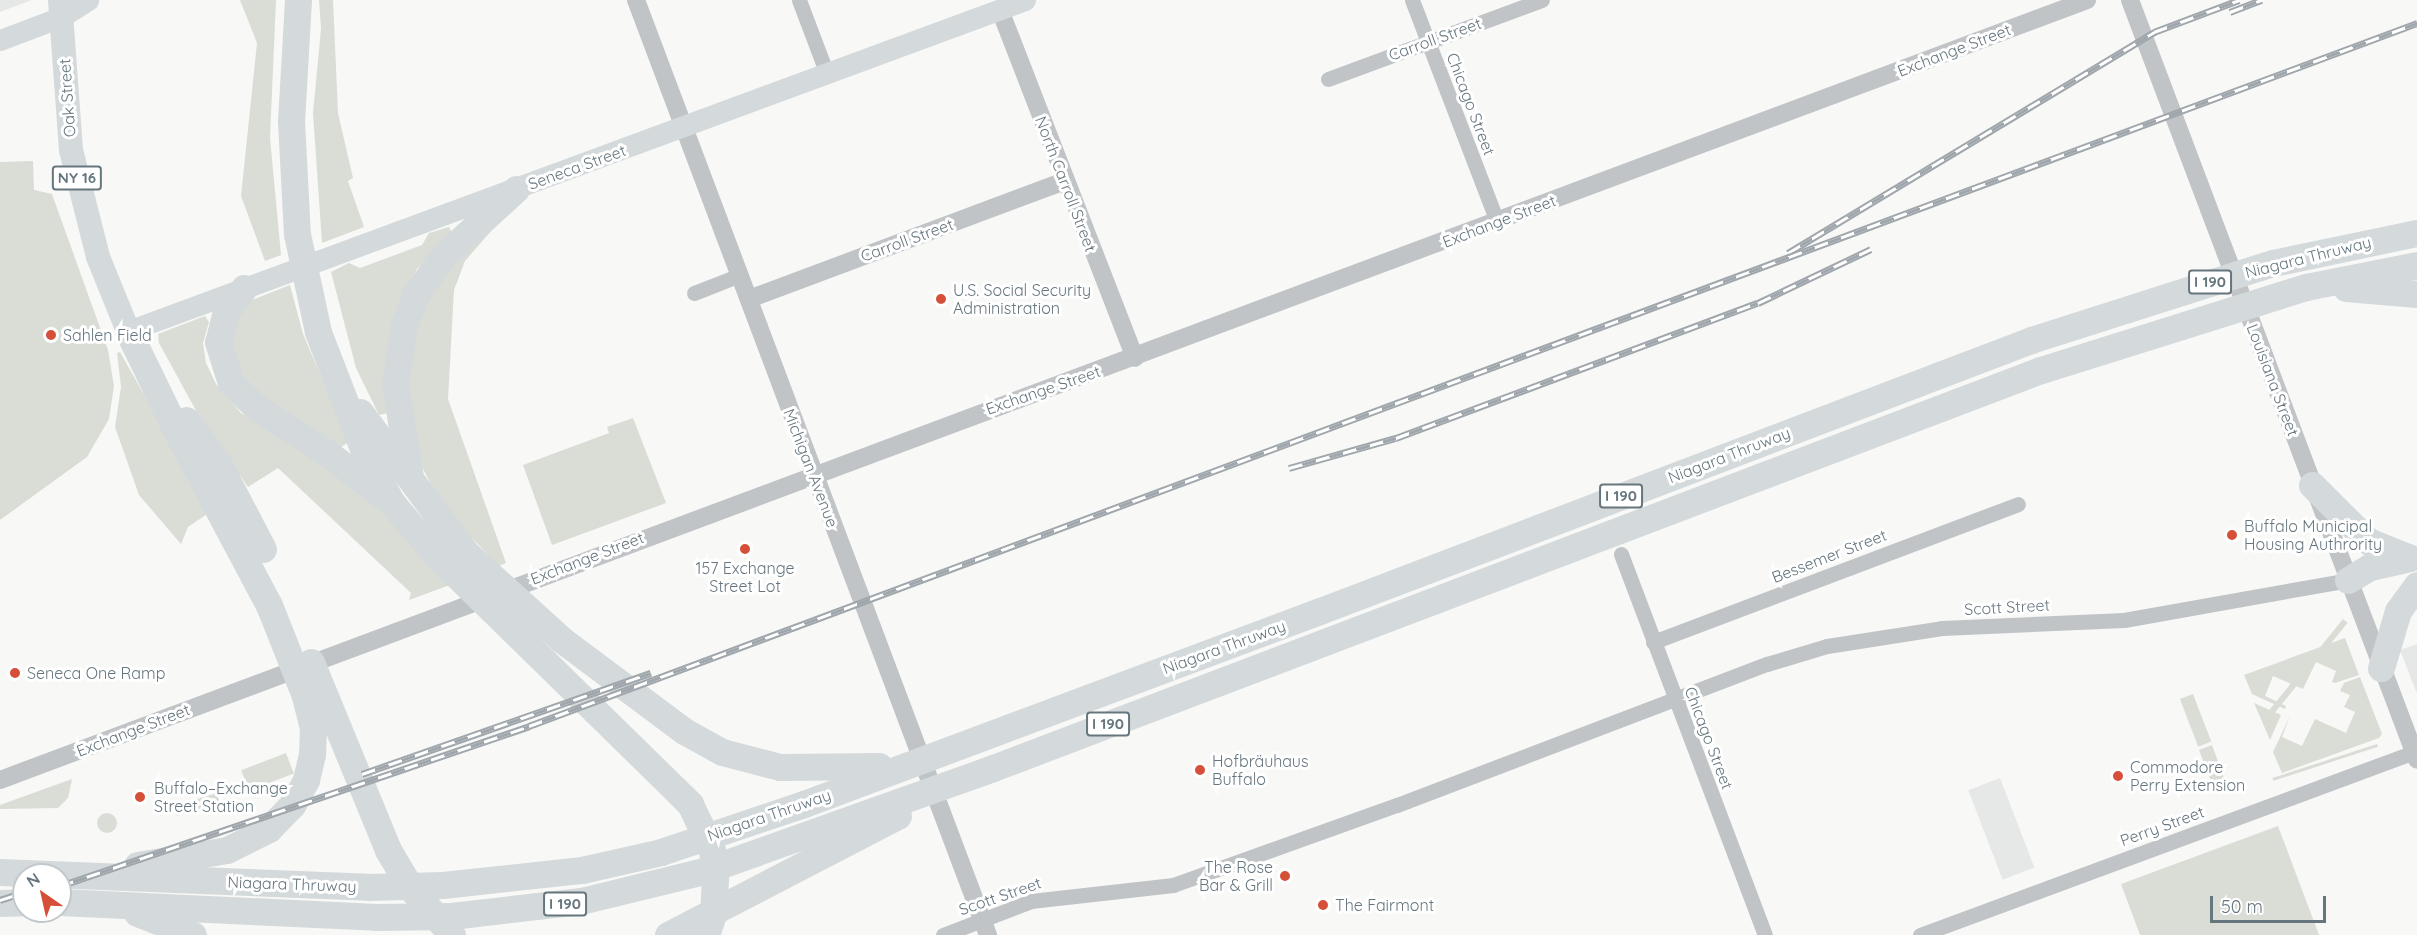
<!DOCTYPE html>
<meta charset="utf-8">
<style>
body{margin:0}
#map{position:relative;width:2417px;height:935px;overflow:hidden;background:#f8f8f6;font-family:Quicksand,sans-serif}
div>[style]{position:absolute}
.built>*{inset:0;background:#e6e8e7;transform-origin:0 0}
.green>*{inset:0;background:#d9ddd6;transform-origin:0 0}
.round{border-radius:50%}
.minor>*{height:15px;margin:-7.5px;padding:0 7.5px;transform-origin:7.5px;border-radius:7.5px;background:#c0c4c7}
.tertiary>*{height:18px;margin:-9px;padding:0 9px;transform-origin:9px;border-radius:9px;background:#c0c4c7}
.secondary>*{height:21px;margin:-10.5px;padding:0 10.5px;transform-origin:10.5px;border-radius:10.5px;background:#d4d9db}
.trunk>*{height:24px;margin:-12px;padding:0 12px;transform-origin:12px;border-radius:12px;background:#d4d9db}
.motorway>*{height:27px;margin:-13.5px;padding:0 13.5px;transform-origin:13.5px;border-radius:13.5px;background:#d4d9db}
.rail>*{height:7px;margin-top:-3.5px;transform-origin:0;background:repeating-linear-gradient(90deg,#fff 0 14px,#a0a7ac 0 28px);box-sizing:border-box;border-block:2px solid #a0a7ac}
.dots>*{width:16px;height:16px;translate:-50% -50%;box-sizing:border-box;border:3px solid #fff;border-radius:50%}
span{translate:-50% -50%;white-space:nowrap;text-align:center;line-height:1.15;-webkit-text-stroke:6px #fff;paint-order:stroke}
.shield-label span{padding:2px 4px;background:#fff;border:2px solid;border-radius:4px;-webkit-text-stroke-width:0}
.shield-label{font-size:15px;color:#66767f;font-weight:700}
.street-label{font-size:16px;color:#66767f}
.poi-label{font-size:16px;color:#66767f}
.left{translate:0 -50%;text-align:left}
.right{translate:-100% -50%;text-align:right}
.north{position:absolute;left:12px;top:863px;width:60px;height:60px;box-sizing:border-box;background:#fff;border:2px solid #c2c8cc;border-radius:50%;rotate:326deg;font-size:16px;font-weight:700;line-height:24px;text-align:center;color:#66767f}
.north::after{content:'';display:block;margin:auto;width:21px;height:27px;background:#d65039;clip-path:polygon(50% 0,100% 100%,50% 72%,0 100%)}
.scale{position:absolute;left:2210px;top:896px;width:116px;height:27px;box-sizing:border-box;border:3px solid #66767f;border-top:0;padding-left:8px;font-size:18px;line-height:21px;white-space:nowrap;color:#66767f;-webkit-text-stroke:4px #fff;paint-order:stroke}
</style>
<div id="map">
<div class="built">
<div style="clip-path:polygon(0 0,32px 0,0 12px)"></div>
<div style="clip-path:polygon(2417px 644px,2417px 694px,2400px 650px)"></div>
<div style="left:2000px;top:778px;width:96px;height:34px;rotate:69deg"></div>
</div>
<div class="green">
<div style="clip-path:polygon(240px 0,276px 0,270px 138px,281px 255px,265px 261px,241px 196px,257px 43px)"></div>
<div style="clip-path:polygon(319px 0,333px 0,338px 113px,353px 178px,348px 181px,364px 227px,322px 243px,313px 113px,321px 29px)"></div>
<div style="clip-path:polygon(33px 161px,34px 190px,52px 194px,108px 350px,114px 386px,109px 419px,87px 457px,0 520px,0 162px)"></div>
<div style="clip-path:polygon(499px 222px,465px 261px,454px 290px,448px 399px,506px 563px,499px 566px,456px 522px,436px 494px,422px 467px,404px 392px,407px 348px,436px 278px)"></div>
<div style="clip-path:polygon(449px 227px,452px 233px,417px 269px,403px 297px,388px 413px,379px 415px,356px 368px,331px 272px,349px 263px,360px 268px,422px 245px,429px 233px)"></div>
<div style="clip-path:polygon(290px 285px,303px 334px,349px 442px,341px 447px,255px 392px,229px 361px,233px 326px,247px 302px)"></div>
<div style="clip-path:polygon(205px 316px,209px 322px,203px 343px,206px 363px,216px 384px,241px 413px,334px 468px,381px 504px,450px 585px,409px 600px,411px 593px,278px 468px,248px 487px,200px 418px,159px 343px,158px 334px)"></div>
<div style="clip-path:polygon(120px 352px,210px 512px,188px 527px,181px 544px,139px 495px,115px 427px,121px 387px,117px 353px)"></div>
<div style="clip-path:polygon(633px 418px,666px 503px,552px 545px,523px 465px,609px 433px,607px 427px)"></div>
<div style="left:2343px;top:619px;width:6px;height:121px;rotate:39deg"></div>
<div style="clip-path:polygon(2345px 638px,2359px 675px,2335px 683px,2332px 682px,2336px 671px,2316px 662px,2303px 689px,2273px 676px,2265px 696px,2286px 706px,2285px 709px,2252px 694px,2244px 675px)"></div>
<div style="clip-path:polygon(2360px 677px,2382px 734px,2379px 738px,2282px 773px,2273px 752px,2290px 716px,2282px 737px,2302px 746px,2315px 719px,2346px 733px,2355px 712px,2344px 707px,2350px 695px,2340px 691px,2344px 683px)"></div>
<div style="left:2193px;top:694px;width:51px;height:14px;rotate:69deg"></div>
<div style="clip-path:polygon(2254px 703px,2281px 715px,2270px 740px)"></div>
<div style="left:2377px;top:744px;width:3px;height:110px;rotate:72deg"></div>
<div style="clip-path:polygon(2212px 745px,2226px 783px,2216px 794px,2199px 750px)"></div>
<div style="left:286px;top:753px;width:22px;height:48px;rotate:69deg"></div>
<div style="clip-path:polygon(72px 779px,68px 798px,58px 808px,0 809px,0 805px)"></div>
<div style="left:217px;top:793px;width:10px;height:45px;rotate:73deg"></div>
<div class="round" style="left:97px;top:813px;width:20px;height:20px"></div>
<div style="clip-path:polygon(2278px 826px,2319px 935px,2140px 935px,2121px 884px)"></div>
</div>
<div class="minor">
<div style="left:799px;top:0;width:79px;rotate:69.3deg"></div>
<div style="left:1412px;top:0;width:237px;rotate:69deg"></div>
<div style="left:1328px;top:79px;width:228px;rotate:-20.3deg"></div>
<div style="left:694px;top:293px;width:49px;rotate:-21.4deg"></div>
<div style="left:1621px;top:554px;width:407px;rotate:69.3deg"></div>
<div style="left:1653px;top:642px;width:390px;rotate:-20.7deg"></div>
<div style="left:943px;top:935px;width:94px;rotate:-21.1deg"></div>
<div style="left:1031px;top:901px;width:143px;rotate:-6.4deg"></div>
<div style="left:1173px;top:885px;width:238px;rotate:-19.7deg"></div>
<div style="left:1397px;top:805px;width:396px;rotate:-20.9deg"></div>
<div style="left:1767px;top:664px;width:63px;rotate:-16.7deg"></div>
<div style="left:1827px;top:646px;width:116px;rotate:-8.9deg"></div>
<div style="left:1942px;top:628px;width:182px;rotate:-2.5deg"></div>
<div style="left:2124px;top:620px;width:228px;rotate:-10.1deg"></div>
<div style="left:1920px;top:935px;width:530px;rotate:-20.32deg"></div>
</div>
<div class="tertiary">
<div style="left:636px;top:0;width:999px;rotate:69.37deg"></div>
<div style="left:2130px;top:0;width:812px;rotate:69.31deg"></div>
<div style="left:1000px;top:10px;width:373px;rotate:68.8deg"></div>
<div style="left:749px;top:299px;width:337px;rotate:-20.5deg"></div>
<div style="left:0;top:780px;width:2228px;rotate:-20.49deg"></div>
</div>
<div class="secondary">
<div style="left:0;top:40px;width:65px;rotate:-20.7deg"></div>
<div style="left:61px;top:17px;width:32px;rotate:-32deg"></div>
<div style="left:128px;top:331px;width:956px;rotate:-20.25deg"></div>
</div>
<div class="trunk">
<div style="left:60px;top:0;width:150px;rotate:85.8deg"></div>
<div style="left:71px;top:150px;width:110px;rotate:75.8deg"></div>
<div style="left:98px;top:257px;width:80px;rotate:67.9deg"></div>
</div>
<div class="motorway">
<div style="left:298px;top:0;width:121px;rotate:93.3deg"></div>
<div style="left:291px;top:121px;width:113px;rotate:87deg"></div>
<div style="left:297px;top:234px;width:100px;rotate:77.9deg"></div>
<div style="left:318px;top:332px;width:136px;rotate:68.9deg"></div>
<div style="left:367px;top:459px;width:51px;rotate:60.4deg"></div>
<div style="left:392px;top:503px;width:71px;rotate:49.6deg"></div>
<div style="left:438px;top:557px;width:353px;rotate:44.4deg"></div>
<div style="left:690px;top:804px;width:51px;rotate:64.4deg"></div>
<div style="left:712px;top:850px;width:28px;rotate:84deg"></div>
<div style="left:715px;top:878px;width:36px;rotate:93deg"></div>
<div style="left:713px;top:914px;width:22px;rotate:108deg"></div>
<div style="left:244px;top:288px;width:29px;rotate:128deg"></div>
<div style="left:226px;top:311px;width:32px;rotate:104deg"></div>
<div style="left:218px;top:342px;width:43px;rotate:72.4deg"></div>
<div style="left:231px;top:383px;width:35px;rotate:44deg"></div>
<div style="left:256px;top:407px;width:88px;rotate:33deg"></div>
<div style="left:330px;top:455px;width:66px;rotate:37.6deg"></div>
<div style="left:2346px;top:288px;width:71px;rotate:4.8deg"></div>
<div style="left:128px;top:331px;width:117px;rotate:64.1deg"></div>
<div style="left:179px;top:436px;width:191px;rotate:62deg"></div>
<div style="left:269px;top:605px;width:98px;rotate:68.4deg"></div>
<div style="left:305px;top:696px;width:32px;rotate:76deg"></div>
<div style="left:313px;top:727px;width:27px;rotate:92deg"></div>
<div style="left:312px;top:754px;width:27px;rotate:103deg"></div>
<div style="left:306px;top:780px;width:29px;rotate:119deg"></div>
<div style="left:292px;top:805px;width:33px;rotate:134deg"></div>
<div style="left:269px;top:829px;width:47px;rotate:153.4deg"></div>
<div style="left:227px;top:850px;width:91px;rotate:170.5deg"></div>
<div style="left:360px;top:412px;width:175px;rotate:53.1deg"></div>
<div style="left:465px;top:552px;width:131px;rotate:42.2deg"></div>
<div style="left:562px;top:640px;width:152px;rotate:36.7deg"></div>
<div style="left:684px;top:731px;width:43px;rotate:28.9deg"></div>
<div style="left:722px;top:752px;width:60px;rotate:14.5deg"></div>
<div style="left:780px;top:767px;width:99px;rotate:-0.6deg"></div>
<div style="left:186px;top:420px;width:54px;rotate:53.3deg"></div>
<div style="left:218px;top:463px;width:97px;rotate:62.4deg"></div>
<div style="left:410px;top:477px;width:94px;rotate:-99.2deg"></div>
<div style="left:395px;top:384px;width:60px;rotate:-81.3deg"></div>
<div style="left:404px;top:325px;width:33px;rotate:-69deg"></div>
<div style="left:416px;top:294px;width:47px;rotate:-54.6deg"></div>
<div style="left:443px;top:256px;width:99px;rotate:-42.5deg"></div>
<div style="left:2312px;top:485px;width:79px;rotate:45deg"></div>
<div style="left:2368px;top:541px;width:45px;rotate:22deg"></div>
<div style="left:2348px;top:580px;width:26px;rotate:-31deg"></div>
<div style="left:2370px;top:567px;width:41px;rotate:-12.7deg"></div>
<div style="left:311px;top:662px;width:203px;rotate:67.7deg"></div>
<div style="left:388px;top:850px;width:43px;rotate:59.3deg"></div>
<div style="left:410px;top:887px;width:64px;rotate:48.8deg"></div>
<div style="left:2381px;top:668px;width:59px;rotate:-73.4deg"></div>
<div style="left:2398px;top:611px;width:32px;rotate:-54deg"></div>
<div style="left:0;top:872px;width:368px;rotate:2.3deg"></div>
<div style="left:368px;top:887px;width:75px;rotate:-1.5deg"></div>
<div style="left:443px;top:885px;width:140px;rotate:-6.2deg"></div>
<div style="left:582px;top:870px;width:81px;rotate:-12.8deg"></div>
<div style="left:661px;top:852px;width:151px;rotate:-18.6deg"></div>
<div style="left:804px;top:804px;width:551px;rotate:-20.51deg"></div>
<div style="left:1320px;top:611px;width:761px;rotate:-20.86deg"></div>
<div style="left:2031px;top:340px;width:254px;rotate:-17.7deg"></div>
<div style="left:2273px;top:263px;width:147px;rotate:-11.8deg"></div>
<div style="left:60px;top:902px;width:316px;rotate:2.7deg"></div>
<div style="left:376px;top:917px;width:75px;rotate:-0.8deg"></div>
<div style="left:451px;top:916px;width:131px;rotate:-6.6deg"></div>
<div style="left:581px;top:901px;width:127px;rotate:-13.7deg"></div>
<div style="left:704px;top:871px;width:307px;rotate:-19.6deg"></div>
<div style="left:993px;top:768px;width:1121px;rotate:-20.8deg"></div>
<div style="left:2041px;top:370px;width:278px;rotate:-17.4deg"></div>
<div style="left:2306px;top:287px;width:113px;rotate:-11.2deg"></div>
<div style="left:0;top:903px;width:24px;rotate:-2deg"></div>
<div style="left:137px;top:913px;width:60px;rotate:21.4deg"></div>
<div style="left:668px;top:935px;width:259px;rotate:-27.4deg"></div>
</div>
<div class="rail">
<div style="left:2230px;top:12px;width:34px;rotate:-21deg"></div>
<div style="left:1788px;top:253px;width:428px;rotate:-31.1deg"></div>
<div style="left:2154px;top:32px;width:91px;rotate:-20.6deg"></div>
<div style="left:1289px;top:468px;width:111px;rotate:-15.7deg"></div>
<div style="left:1396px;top:438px;width:386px;rotate:-20.5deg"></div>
<div style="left:1758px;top:303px;width:125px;rotate:-25.5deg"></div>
<div style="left:362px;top:774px;width:306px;rotate:-19.3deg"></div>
<div style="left:60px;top:886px;width:496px;rotate:-18.8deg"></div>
<div style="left:529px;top:726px;width:2015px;rotate:-20.42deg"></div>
<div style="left:0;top:900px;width:25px;rotate:-18deg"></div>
</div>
<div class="dots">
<div style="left:941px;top:299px;background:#d65039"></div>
<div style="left:51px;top:335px;background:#d65039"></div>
<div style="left:2232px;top:535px;background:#d65039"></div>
<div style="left:745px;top:549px;background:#d65039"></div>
<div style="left:15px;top:673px;background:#d65039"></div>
<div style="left:1200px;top:770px;background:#d65039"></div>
<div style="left:2118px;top:776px;background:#d65039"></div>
<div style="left:140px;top:797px;background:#d65039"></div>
<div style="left:1285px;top:876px;background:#d65039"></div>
<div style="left:1323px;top:905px;background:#d65039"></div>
</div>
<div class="shield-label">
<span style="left:77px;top:178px">NY 16</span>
<span style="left:2210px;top:282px">I 190</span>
<span style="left:1621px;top:496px">I 190</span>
<span style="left:1108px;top:724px">I 190</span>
<span style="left:565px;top:904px">I 190</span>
</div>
<div class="street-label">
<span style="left:1435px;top:39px;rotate:-20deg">Carroll Street</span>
<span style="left:1954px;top:50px;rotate:-21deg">Exchange Street</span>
<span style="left:67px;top:98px;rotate:-94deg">Oak Street</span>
<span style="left:1471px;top:104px;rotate:69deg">Chicago Street</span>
<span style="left:577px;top:167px;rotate:-20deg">Seneca Street</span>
<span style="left:1066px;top:184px;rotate:69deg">North Carroll Street</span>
<span style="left:1499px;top:221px;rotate:-21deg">Exchange Street</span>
<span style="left:907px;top:240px;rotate:-20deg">Carroll Street</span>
<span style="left:2308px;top:257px;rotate:-14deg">Niagara Thruway</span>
<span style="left:2273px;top:380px;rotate:69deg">Louisiana Street</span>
<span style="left:1043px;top:390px;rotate:-19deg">Exchange Street</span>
<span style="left:1729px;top:455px;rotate:-21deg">Niagara Thruway</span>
<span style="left:811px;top:468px;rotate:69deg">Michigan Avenue</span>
<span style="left:1829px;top:556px;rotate:-21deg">Bessemer Street</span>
<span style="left:587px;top:558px;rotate:-21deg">Exchange Street</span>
<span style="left:2007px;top:607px;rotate:-3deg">Scott Street</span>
<span style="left:1224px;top:647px;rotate:-20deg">Niagara Thruway</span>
<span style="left:133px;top:730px;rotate:-21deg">Exchange Street</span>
<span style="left:1709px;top:738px;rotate:69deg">Chicago Street</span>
<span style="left:769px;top:815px;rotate:-19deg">Niagara Thruway</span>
<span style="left:2162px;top:826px;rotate:-20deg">Perry Street</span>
<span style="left:292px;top:884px;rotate:2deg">Niagara Thruway</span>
<span style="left:1000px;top:896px;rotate:-19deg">Scott Street</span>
</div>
<div class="poi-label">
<span class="left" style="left:953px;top:299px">U.S. Social Security<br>Administration</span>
<span class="left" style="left:63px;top:335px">Sahlen Field</span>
<span class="left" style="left:2244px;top:535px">Buffalo Municipal<br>Housing Authrority</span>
<span style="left:745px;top:577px">157 Exchange<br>Street Lot</span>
<span class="left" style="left:27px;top:673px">Seneca One Ramp</span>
<span class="left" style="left:1212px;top:770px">Hofbräuhaus<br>Buffalo</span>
<span class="left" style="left:2130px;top:776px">Commodore<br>Perry Extension</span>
<span class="left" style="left:154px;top:797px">Buffalo–Exchange<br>Street Station</span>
<span class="right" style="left:1273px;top:876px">The Rose<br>Bar &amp; Grill</span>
<span class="left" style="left:1335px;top:905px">The Fairmont</span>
</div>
<div class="north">N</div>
<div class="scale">50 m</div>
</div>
